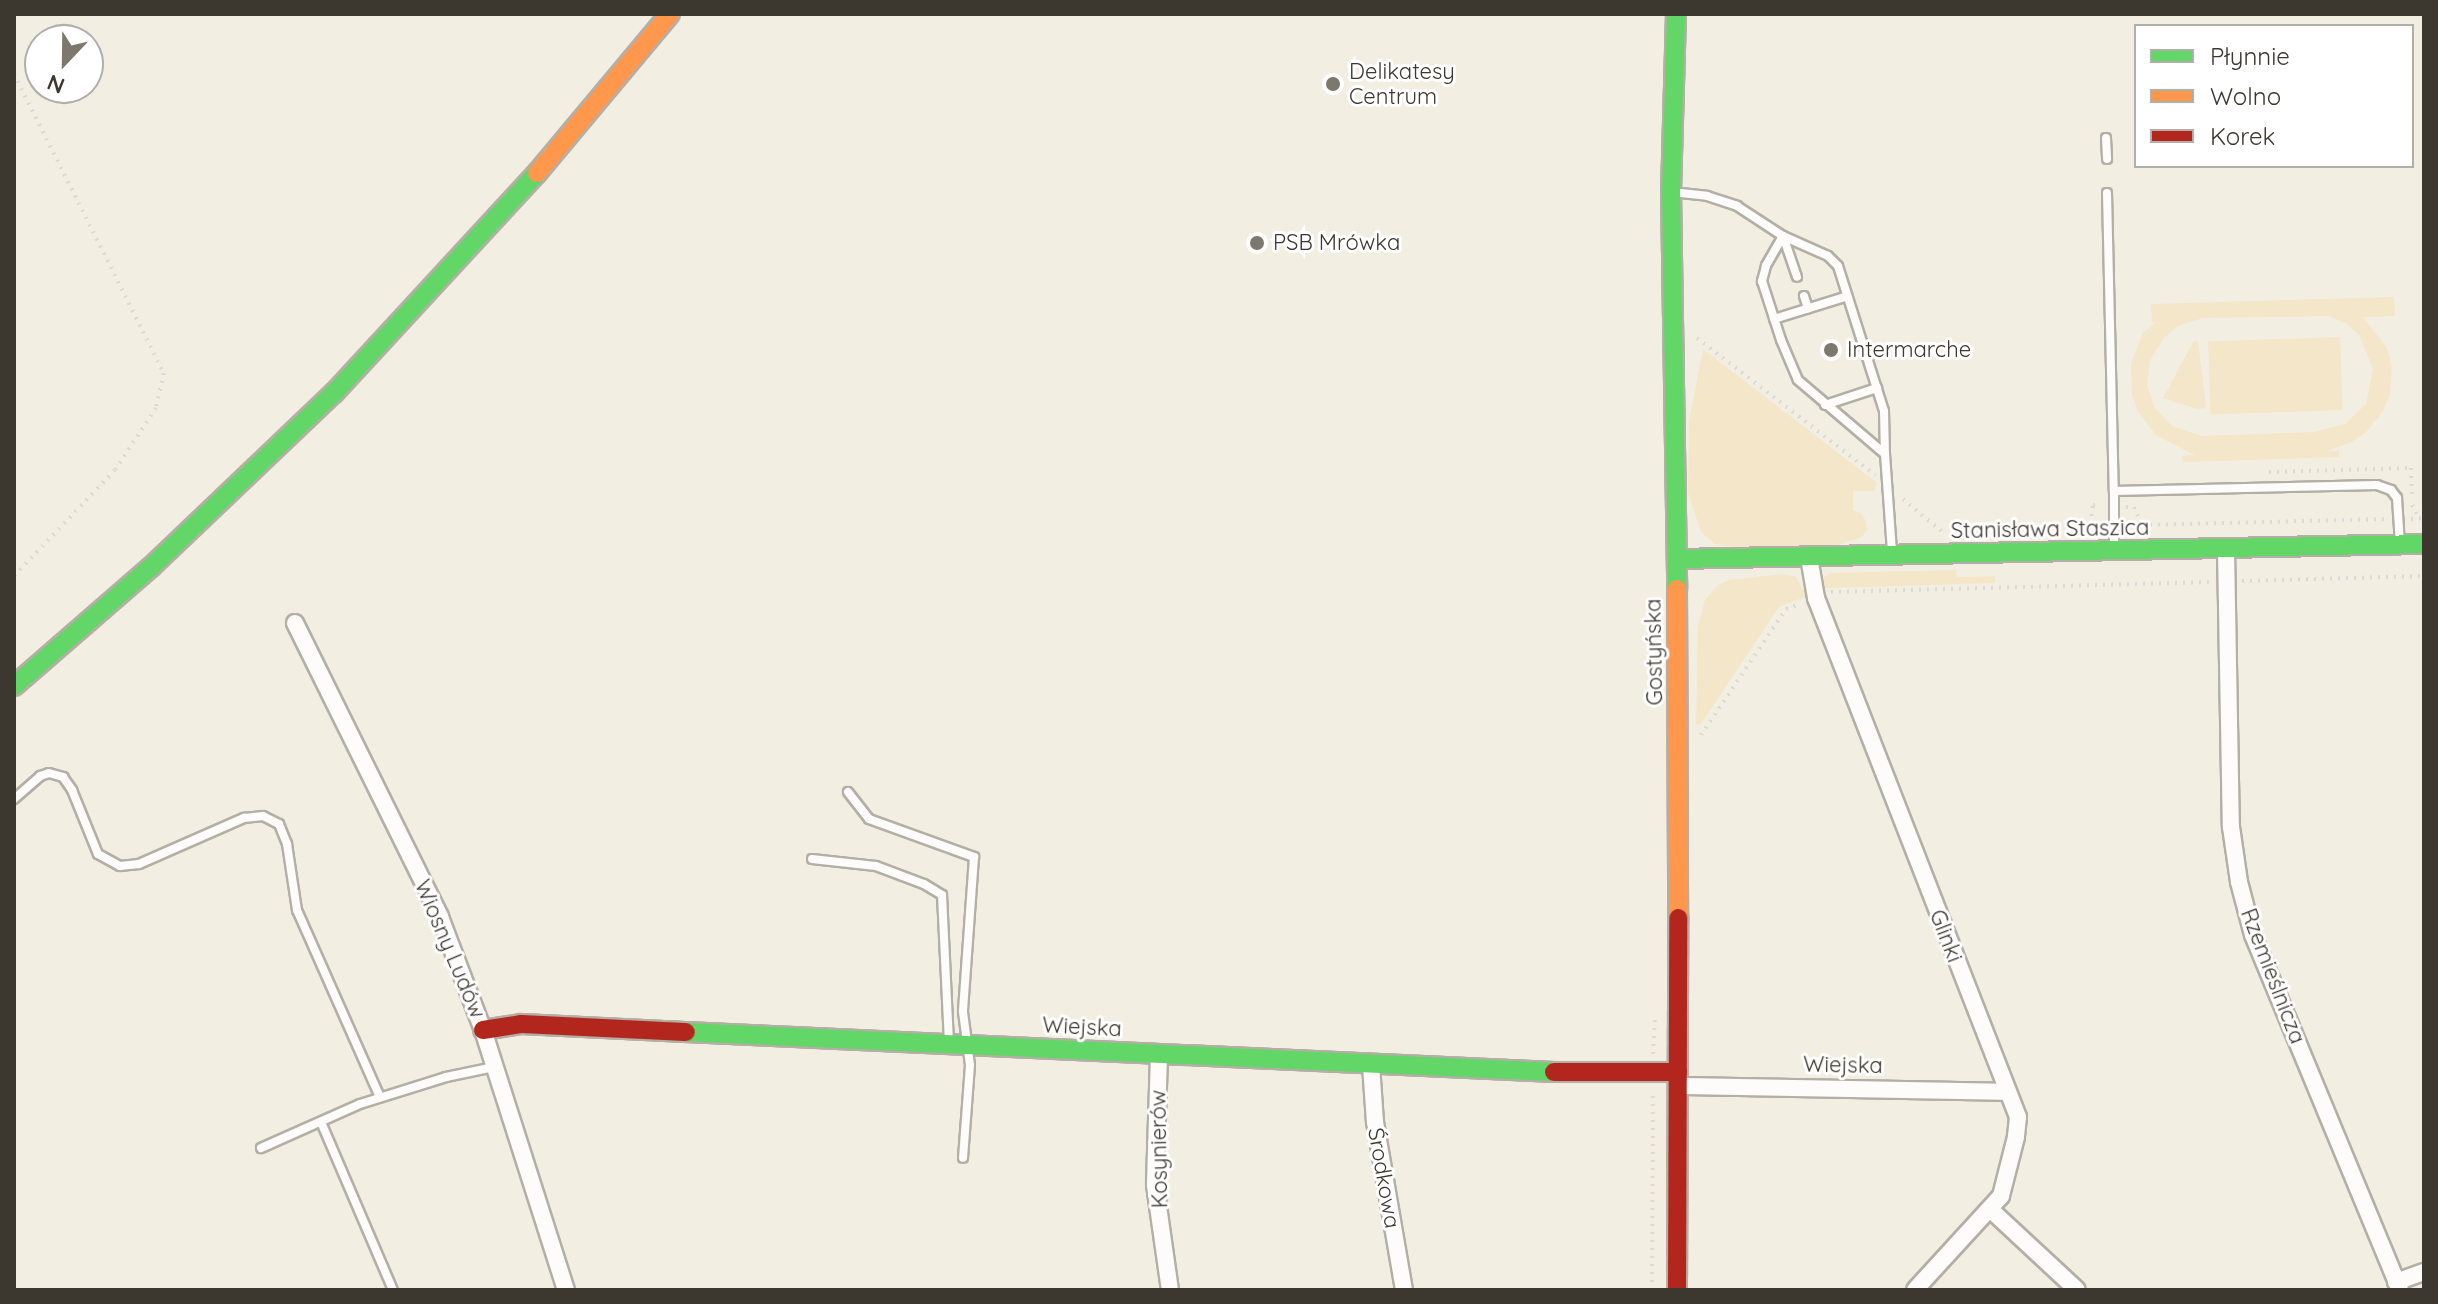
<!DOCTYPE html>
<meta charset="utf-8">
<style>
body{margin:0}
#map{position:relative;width:2438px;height:1304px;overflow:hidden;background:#f3eee2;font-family:Quicksand,sans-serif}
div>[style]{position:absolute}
.green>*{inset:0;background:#f4e6c9;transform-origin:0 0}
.path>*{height:4px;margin-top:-2px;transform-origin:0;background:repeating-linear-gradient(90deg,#dbdad6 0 2px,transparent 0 8px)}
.roads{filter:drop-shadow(2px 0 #b4afa6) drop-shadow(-2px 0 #b4afa6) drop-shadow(0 2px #b4afa6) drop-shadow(0 -2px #b4afa6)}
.lane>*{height:8px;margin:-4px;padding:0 4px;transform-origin:4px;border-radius:4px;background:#fdfcfb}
.street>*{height:16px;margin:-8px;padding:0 8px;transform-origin:8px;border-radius:8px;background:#fdfcfb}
.fast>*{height:18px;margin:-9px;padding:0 9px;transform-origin:9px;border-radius:9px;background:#63d668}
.slow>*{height:18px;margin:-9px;padding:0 9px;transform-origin:9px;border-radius:9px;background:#ff974d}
.jam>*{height:18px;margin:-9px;padding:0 9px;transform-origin:9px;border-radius:9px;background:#b3261e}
.dots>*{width:22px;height:22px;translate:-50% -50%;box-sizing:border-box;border:4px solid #fff;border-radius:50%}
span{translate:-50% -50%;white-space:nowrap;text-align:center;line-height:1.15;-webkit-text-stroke:6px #fff;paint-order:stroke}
.poi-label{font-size:22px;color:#3c382f}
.left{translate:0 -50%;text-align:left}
.street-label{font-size:22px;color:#3c382f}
.frame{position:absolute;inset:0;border:16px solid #3c382f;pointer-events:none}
.legend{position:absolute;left:2134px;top:24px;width:280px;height:144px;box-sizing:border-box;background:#fff;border:2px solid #b1afac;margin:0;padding:10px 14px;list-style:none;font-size:24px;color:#3c382f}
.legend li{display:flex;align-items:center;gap:16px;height:40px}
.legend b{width:40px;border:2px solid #b1afac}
.north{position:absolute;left:24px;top:24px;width:80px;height:80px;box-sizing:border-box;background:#fff;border:2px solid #b1afac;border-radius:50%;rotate:202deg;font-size:22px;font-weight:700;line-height:32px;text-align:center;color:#3c382f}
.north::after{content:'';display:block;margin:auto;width:28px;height:36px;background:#7c786e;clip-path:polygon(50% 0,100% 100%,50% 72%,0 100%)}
</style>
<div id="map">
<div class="green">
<div style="clip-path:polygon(evenodd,2394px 297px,2395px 316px,2363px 317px,2387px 348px,2392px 367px,2390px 395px,2381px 414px,2366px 432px,2352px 442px,2327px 451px,2339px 451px,2339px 457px,2183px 462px,2182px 456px,2195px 455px,2157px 436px,2138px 412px,2132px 394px,2131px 363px,2143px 333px,2155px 323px,2152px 322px,2151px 304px,2394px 297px,2328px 316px,2346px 323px,2359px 335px,2373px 369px,2366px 404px,2345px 424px,2314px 432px,2202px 436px,2172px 426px,2155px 408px,2147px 386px,2150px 360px,2164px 338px,2178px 326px,2203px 318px,2328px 316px)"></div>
<div style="left:2340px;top:337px;width:73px;height:132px;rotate:88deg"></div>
<div style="clip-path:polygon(2198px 341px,2206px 408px,2197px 409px,2163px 398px,2193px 342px)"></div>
<div style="clip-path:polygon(1703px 349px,1876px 482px,1875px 491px,1853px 491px,1853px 510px,1861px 513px,1866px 521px,1867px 530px,1862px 537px,1838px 545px,1735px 547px,1715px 544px,1701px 532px,1688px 493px,1689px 421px)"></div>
<div style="clip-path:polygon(1956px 570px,1957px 577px,1995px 576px,1995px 583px,1826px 588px,1819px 592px,1820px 580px,1830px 573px)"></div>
<div style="clip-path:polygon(1783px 574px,1796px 577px,1807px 596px,1779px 607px,1701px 724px,1696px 725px,1698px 626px,1705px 600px,1718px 585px,1729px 580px)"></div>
</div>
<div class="path">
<div style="left:14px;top:74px;width:335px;rotate:63.4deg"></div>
<div style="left:164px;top:373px;width:36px;rotate:103deg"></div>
<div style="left:156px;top:408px;width:74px;rotate:123.5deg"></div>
<div style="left:115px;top:470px;width:146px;rotate:133.6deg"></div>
<div style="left:1697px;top:338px;width:225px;rotate:37.6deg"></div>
<div style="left:2269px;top:472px;width:142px;rotate:-1.6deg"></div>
<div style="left:2411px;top:468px;width:28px;rotate:88deg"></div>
<div style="left:1903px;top:499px;width:55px;rotate:39.8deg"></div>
<div style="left:2412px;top:505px;width:15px;rotate:62deg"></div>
<div style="left:2126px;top:507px;width:8px"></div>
<div style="left:2134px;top:507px;width:20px;rotate:66deg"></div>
<div style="left:2142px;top:525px;width:242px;rotate:-1.4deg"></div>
<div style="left:2411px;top:519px;width:13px;rotate:-4deg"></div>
<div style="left:2083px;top:531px;width:10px;rotate:-45deg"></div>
<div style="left:2090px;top:524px;width:19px;rotate:-81deg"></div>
<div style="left:2093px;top:505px;width:8px;rotate:7deg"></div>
<div style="left:2242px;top:581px;width:182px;rotate:-1.6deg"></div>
<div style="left:1831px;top:592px;width:379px;rotate:-1.5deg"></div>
<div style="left:1701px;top:735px;width:152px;rotate:-56deg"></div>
<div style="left:1786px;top:609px;width:15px;rotate:-20deg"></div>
<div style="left:1653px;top:1054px;width:35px;rotate:-87deg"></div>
<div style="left:1652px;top:1290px;width:200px;rotate:-89.7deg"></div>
</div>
<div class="roads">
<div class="lane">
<div style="left:2106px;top:138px;width:21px;rotate:87deg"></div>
<div style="left:1671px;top:192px;width:36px;rotate:6deg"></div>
<div style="left:1707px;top:196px;width:32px;rotate:18deg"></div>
<div style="left:1737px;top:206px;width:55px;rotate:33.1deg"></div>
<div style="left:1783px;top:236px;width:34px;rotate:120deg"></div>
<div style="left:1766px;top:266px;width:16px;rotate:105deg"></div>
<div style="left:1762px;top:281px;width:62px;rotate:72.1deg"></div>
<div style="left:1781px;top:340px;width:43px;rotate:67deg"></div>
<div style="left:1798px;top:380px;width:114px;rotate:40.4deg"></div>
<div style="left:1885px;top:454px;width:98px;rotate:85.9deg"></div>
<div style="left:2107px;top:193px;width:298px;rotate:88.7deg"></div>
<div style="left:1783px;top:236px;width:49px;rotate:24deg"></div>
<div style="left:1828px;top:256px;width:14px;rotate:45deg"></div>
<div style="left:1838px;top:266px;width:152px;rotate:72.4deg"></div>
<div style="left:1884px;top:411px;width:43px;rotate:88.7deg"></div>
<div style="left:1783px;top:236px;width:43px;rotate:71.1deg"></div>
<div style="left:1804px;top:296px;width:13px;rotate:72deg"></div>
<div style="left:1774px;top:319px;width:77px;rotate:-17.3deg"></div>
<div style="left:1825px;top:405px;width:55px;rotate:-18.1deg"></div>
<div style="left:2114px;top:547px;width:56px;rotate:-90deg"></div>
<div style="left:2114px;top:491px;width:263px;rotate:-1.3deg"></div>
<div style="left:2377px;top:485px;width:15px;rotate:20deg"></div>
<div style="left:2391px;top:490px;width:10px;rotate:53deg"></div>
<div style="left:2397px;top:498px;width:46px;rotate:86.3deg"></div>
<div style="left:848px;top:792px;width:34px;rotate:52deg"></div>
<div style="left:869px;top:819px;width:112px;rotate:19.9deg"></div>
<div style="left:974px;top:857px;width:155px;rotate:94.1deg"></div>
<div style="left:963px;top:1012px;width:53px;rotate:82.5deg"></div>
<div style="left:970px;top:1065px;width:93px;rotate:94.3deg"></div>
<div style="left:14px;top:799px;width:35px;rotate:-41deg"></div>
<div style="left:40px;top:776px;width:9px;rotate:-18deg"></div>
<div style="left:49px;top:773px;width:15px;rotate:16deg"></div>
<div style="left:63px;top:777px;width:16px;rotate:55deg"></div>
<div style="left:72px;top:790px;width:69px;rotate:67.9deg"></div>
<div style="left:98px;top:854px;width:25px;rotate:29deg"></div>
<div style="left:120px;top:866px;width:19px;rotate:-6deg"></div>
<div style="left:139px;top:864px;width:115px;rotate:-23.7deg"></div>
<div style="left:244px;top:818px;width:19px;rotate:-6deg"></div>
<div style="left:263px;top:816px;width:18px;rotate:27deg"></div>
<div style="left:279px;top:824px;width:22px;rotate:68deg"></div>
<div style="left:287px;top:844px;width:67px;rotate:81.4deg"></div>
<div style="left:297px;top:910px;width:205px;rotate:66.1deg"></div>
<div style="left:812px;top:859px;width:64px;rotate:6.2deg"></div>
<div style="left:876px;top:866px;width:51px;rotate:20.6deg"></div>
<div style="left:924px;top:884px;width:21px;rotate:31deg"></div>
<div style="left:942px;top:895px;width:149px;rotate:87.3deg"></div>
<div style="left:321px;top:1122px;width:183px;rotate:66.8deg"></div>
<div style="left:261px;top:1148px;width:108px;rotate:-24deg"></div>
<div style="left:360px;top:1104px;width:90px;rotate:-17.4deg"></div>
<div style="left:446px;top:1077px;width:49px;rotate:-11.8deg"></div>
</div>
<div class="street">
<div style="left:2226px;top:549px;width:278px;rotate:89deg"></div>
<div style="left:2231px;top:827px;width:56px;rotate:81.7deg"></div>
<div style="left:2239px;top:882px;width:55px;rotate:75.2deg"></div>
<div style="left:2253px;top:935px;width:384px;rotate:67.5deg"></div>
<div style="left:1809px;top:557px;width:42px;rotate:80.3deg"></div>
<div style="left:1816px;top:598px;width:557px;rotate:68.73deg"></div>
<div style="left:2018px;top:1117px;width:20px;rotate:96deg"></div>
<div style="left:2016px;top:1137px;width:61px;rotate:104.3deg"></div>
<div style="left:2001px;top:1196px;width:127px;rotate:132.5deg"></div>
<div style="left:295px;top:623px;width:328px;rotate:63.7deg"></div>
<div style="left:440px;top:917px;width:121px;rotate:69.2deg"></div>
<div style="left:483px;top:1030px;width:273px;rotate:72.3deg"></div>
<div style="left:1159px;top:1055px;width:130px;rotate:91.8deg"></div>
<div style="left:1155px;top:1185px;width:106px;rotate:81.9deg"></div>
<div style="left:1371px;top:1065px;width:57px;rotate:86deg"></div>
<div style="left:1375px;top:1122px;width:170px;rotate:80.2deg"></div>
<div style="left:1678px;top:1086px;width:329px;rotate:1deg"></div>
<div style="left:1991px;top:1210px;width:117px;rotate:42.9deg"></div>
<div style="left:2396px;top:1282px;width:30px;rotate:-20deg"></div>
</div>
<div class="fast">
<div style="left:1676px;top:14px;width:178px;rotate:91.6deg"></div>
<div style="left:1671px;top:192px;width:397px;rotate:89.1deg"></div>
<div style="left:1677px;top:559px;width:747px;rotate:-1.15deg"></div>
<div style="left:14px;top:686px;width:181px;rotate:-41deg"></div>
<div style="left:151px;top:567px;width:253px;rotate:-43.6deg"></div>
<div style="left:334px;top:393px;width:299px;rotate:-47.3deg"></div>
<div style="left:686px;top:1032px;width:869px;rotate:2.64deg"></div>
</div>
<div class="slow">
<div style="left:537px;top:173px;width:207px;rotate:-50.1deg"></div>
<div style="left:1677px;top:589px;width:329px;rotate:89.8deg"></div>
</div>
<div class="jam">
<div style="left:483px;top:1030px;width:38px;rotate:-9deg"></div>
<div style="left:521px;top:1024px;width:165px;rotate:2.8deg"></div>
<div style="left:1554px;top:1072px;width:124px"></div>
<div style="left:1677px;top:1290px;width:372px;rotate:-89.8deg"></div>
</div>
</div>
<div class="dots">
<div style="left:1333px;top:84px;background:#7c786e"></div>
<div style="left:1257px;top:243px;background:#7c786e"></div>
<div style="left:1831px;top:350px;background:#7c786e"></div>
</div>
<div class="poi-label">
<span class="left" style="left:1349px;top:84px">Delikatesy<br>Centrum</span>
<span class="left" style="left:1273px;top:243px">PSB Mrówka</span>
<span class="left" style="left:1847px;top:350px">Intermarche</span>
</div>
<div class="street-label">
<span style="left:2050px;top:529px;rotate:-1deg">Stanisława Staszica</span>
<span style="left:1654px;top:652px;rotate:-91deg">Gostyńska</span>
<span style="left:1946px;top:936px;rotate:69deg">Glinki</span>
<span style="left:450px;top:949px;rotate:67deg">Wiosny Ludów</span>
<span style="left:2273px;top:976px;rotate:69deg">Rzemieślnicza</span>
<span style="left:1082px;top:1027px;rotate:3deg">Wiejska</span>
<span style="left:1843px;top:1065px;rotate:1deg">Wiejska</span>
<span style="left:1159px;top:1149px;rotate:-91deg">Kosynierów</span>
<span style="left:1384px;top:1178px;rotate:80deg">Środkowa</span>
</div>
<div class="frame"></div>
<ul class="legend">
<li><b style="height:10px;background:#63d668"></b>Płynnie</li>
<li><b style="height:10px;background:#ff974d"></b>Wolno</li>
<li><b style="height:10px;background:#b3261e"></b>Korek</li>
</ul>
<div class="north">N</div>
</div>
